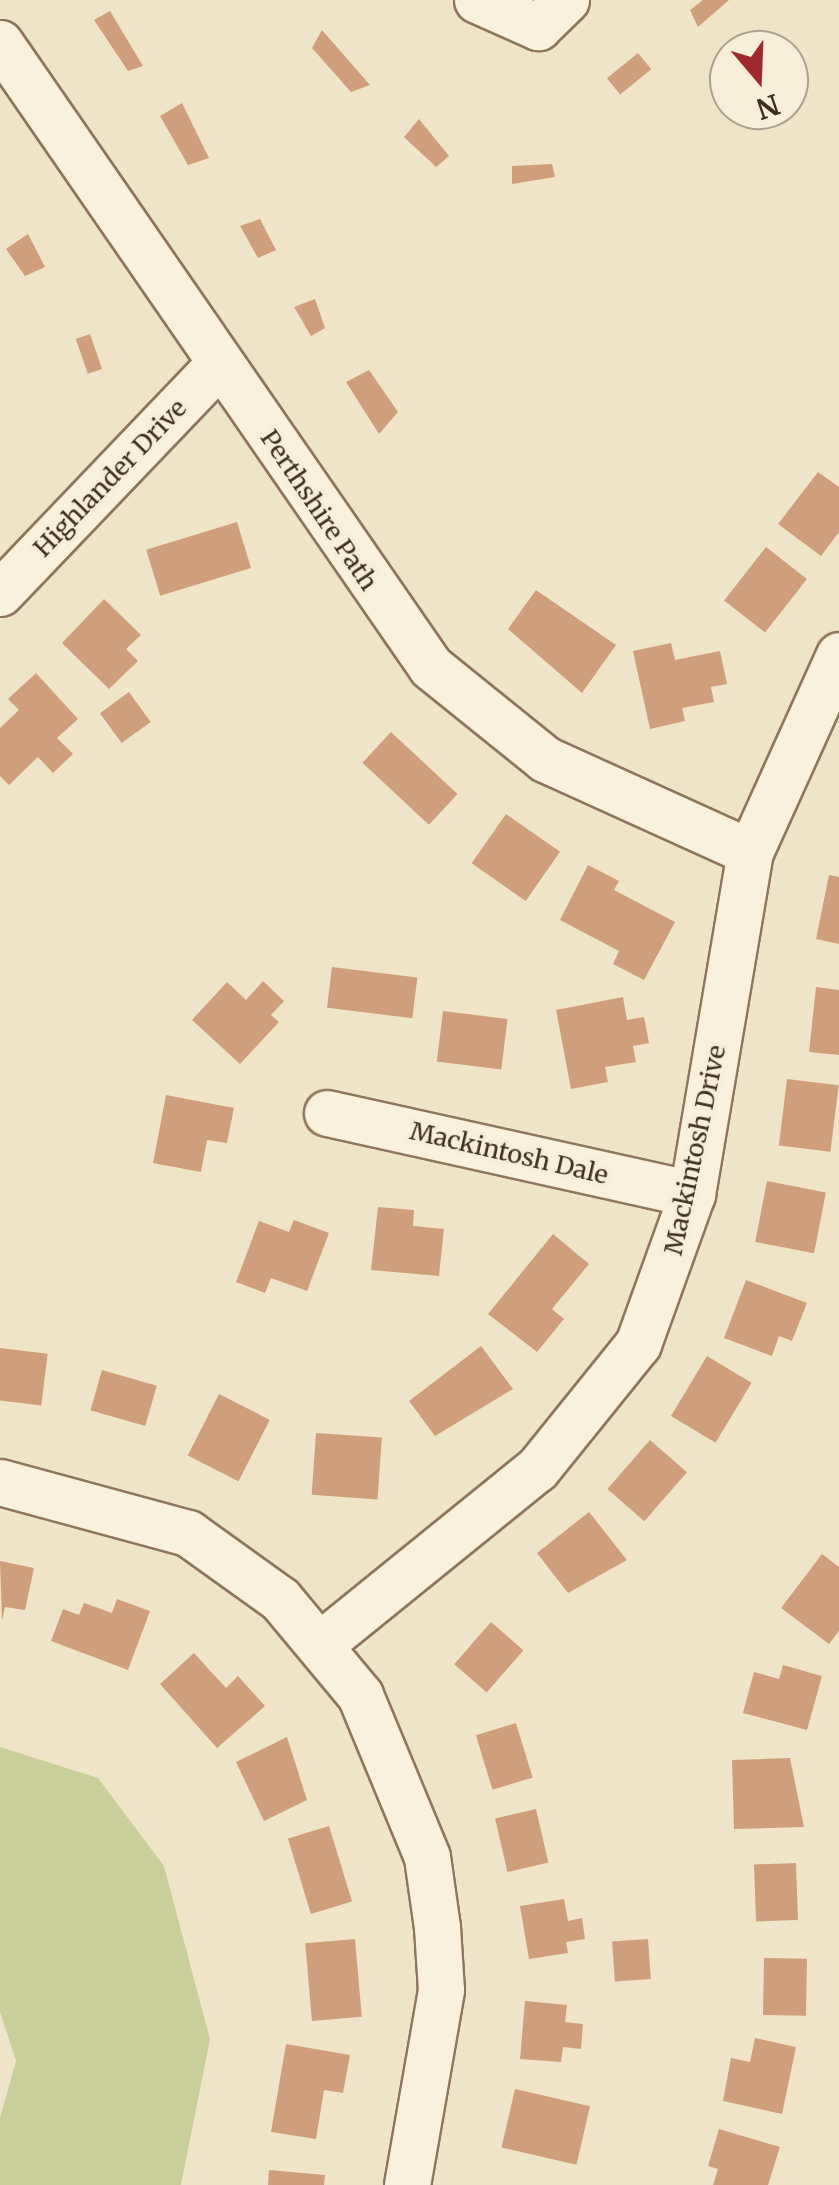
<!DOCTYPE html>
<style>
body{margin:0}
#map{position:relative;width:839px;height:2185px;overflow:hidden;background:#f0e4c8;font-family:Merriweather,serif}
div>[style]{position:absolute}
.green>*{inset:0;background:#c9cf9b}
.building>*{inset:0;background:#cf9f7d;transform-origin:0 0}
.roads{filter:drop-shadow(2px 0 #8d765c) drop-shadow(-2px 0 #8d765c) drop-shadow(0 2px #8d765c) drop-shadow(0 -2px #8d765c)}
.minor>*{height:45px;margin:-22.5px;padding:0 22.5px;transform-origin:22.5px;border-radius:22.5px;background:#faf1dc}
span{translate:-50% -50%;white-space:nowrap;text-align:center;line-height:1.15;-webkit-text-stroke:8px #f7eed8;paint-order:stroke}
.street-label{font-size:25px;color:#3d2e20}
.north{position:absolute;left:709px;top:30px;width:100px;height:100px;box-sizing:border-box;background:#f7eed8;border:2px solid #ada18e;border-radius:50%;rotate:161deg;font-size:28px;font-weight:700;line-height:40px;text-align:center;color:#3d2e20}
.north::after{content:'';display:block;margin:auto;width:35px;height:45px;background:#9e2a2b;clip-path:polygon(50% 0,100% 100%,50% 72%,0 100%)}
</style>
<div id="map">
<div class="green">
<div style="clip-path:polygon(0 1747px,98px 1778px,164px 1866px,210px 2039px,181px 2185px,0 2185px,0 2118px,16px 2061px,0 2012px)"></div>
</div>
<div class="building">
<div style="clip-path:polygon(703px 0,729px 0,698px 27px,690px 10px)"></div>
<div style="clip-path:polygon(110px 11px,143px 66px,128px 71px,94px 20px)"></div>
<div style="clip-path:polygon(322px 30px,370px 85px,351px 92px,312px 48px)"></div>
<div style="left:638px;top:53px;width:21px;height:40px;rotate:51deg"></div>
<div style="clip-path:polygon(182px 103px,209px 158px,188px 165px,160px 116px)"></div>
<div style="clip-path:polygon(419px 119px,449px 156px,436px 167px,404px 137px)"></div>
<div style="clip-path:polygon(552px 164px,555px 177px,512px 184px,512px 166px)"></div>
<div style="clip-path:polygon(260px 219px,276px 250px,258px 258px,240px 226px)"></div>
<div style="clip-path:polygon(28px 234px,45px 267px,25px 276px,6px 249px)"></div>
<div style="clip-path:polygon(315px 299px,325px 328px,311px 336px,294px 307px)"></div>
<div style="left:90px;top:334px;width:37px;height:15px;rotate:71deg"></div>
<div style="clip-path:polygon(369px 370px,398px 412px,379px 434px,346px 382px)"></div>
<div style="clip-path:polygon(818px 472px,839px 487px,839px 532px,821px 556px,778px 524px)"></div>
<div style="left:237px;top:522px;width:48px;height:95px;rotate:73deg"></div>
<div style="left:766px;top:547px;width:52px;height:68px;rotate:38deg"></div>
<div style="clip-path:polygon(536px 590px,616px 645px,582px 693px,508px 629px)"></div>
<div style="clip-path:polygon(104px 599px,141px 635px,126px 649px,138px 661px,109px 689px,62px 643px)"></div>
<div style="clip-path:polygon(671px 643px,675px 660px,720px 651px,727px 684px,711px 687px,714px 702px,682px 708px,685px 721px,650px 729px,633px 651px)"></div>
<div style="clip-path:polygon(36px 673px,78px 719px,57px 738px,73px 754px,53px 773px,38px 757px,9px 785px,0 776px,0 728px,19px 710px,8px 699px)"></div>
<div style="left:129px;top:692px;width:37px;height:36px;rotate:54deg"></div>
<div style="left:391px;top:732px;width:91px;height:42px;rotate:43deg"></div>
<div style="left:506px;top:814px;width:66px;height:60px;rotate:35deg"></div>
<div style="clip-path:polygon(588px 865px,619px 881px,614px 890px,675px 922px,644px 980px,613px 964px,619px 951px,560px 920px)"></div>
<div style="clip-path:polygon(829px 875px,839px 877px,839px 944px,816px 939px)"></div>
<div style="left:332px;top:967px;width:86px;height:41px;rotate:7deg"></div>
<div style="clip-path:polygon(263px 981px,284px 1001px,271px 1015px,279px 1022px,240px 1064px,192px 1020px,227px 982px,246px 1000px)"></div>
<div style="clip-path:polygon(816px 987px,839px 990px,839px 1055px,809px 1052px)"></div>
<div style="clip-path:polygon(623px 997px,627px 1020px,644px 1017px,649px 1043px,633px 1046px,636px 1062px,605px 1067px,608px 1082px,571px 1089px,556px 1010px)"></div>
<div style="left:443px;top:1011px;width:65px;height:51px;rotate:7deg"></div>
<div style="left:787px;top:1079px;width:52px;height:67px;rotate:7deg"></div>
<div style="clip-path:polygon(166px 1095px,234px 1108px,227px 1143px,207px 1140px,201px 1172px,153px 1163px)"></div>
<div style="left:767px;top:1181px;width:60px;height:62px;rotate:11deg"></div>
<div style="clip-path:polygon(378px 1207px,414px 1210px,413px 1226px,444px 1229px,439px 1276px,371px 1270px)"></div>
<div style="clip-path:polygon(294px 1220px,329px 1233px,307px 1291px,271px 1278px,265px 1293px,236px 1282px,259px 1221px,289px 1232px)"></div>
<div style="clip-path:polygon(553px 1234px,589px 1264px,552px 1309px,564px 1319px,537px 1352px,488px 1314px)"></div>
<div style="clip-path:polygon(746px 1280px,807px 1303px,792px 1341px,779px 1336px,772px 1356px,724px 1338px)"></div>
<div style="clip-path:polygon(481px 1346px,513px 1389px,435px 1436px,409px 1401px)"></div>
<div style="left:0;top:1348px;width:48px;height:52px;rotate:7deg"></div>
<div style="left:707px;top:1356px;width:52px;height:70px;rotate:31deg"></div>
<div style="left:102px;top:1370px;width:57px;height:42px;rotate:16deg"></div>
<div style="left:219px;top:1394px;width:57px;height:69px;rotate:27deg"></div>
<div style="left:316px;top:1433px;width:66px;height:62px;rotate:4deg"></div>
<div style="left:650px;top:1440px;width:49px;height:65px;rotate:41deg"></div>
<div style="clip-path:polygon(589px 1512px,627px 1560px,568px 1593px,537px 1553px)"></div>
<div style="clip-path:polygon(822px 1554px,839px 1567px,839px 1631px,829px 1644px,781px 1608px)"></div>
<div style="clip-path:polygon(0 1561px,34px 1568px,25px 1610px,5px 1607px,2px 1621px)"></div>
<div style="clip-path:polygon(117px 1599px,150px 1611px,128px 1670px,51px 1641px,63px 1609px,79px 1615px,84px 1603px,112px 1613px)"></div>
<div style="left:491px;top:1622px;width:43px;height:56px;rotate:41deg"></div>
<div style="clip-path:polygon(194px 1653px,226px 1688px,238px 1676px,265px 1706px,217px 1748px,160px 1684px)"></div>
<div style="clip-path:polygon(783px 1665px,822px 1676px,807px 1730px,743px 1713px,754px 1672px,779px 1679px)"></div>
<div style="left:516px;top:1723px;width:57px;height:42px;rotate:73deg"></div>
<div style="clip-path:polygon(287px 1737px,307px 1800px,264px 1821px,236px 1762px)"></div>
<div style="clip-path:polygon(790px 1758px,804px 1827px,734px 1829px,732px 1760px)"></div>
<div style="left:536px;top:1809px;width:55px;height:42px;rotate:77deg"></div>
<div style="left:329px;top:1826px;width:79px;height:43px;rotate:73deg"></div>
<div style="left:796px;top:1863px;width:57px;height:42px;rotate:88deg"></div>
<div style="clip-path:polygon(564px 1899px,568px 1921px,582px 1918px,585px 1939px,566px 1942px,568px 1953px,529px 1959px,520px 1906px)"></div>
<div style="left:355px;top:1939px;width:78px;height:50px;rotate:85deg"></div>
<div style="left:648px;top:1939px;width:40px;height:36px;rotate:86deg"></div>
<div style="left:764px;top:1958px;width:43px;height:57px;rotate:1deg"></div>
<div style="clip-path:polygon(525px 2001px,567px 2005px,565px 2022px,583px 2024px,581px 2049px,563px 2047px,561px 2062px,520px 2059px)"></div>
<div style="clip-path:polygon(755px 2038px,796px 2047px,782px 2114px,723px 2101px,731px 2058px,750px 2062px)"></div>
<div style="clip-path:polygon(286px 2044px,350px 2055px,343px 2093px,324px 2090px,316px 2139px,271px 2132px)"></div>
<div style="left:515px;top:2089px;width:77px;height:60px;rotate:13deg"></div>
<div style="clip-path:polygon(719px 2129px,780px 2147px,768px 2185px,713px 2185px,718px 2169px,708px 2166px)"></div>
<div style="clip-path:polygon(269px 2170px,325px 2175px,324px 2185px,268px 2185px)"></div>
</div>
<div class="roads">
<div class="minor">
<div style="left:477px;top:0;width:67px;rotate:23.9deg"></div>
<div style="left:538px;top:27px;width:39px;rotate:-44deg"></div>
<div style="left:0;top:43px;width:758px;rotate:55.37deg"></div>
<div style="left:431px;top:667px;width:146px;rotate:38.9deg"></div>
<div style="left:545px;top:759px;width:225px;rotate:24.4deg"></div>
<div style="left:0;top:593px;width:318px;rotate:-46.3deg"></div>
<div style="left:327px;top:1113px;width:374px;rotate:12.5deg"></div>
<div style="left:0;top:1482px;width:195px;rotate:15.2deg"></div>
<div style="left:188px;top:1533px;width:113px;rotate:35.7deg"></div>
<div style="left:280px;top:1599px;width:125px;rotate:50.2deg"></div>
<div style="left:360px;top:1695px;width:175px;rotate:67.5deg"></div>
<div style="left:427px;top:1857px;width:71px;rotate:81.9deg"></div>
<div style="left:437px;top:1927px;width:63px;rotate:86.4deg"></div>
<div style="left:441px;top:1990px;width:198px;rotate:99.9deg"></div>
<div style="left:323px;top:1642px;width:275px;rotate:-39deg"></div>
<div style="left:537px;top:1469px;width:161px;rotate:-51.1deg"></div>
<div style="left:638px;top:1344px;width:159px;rotate:-70.2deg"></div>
<div style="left:692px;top:1194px;width:347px;rotate:-80.4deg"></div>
<div style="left:750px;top:852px;width:216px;rotate:-65.7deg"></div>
</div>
</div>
<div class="street-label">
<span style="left:110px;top:478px;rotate:-46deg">Highlander Drive</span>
<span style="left:319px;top:510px;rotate:56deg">Perthshire Path</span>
<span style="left:695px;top:1150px;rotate:-78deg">Mackintosh Drive</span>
<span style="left:509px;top:1153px;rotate:13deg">Mackintosh Dale</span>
</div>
<div class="north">N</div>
</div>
